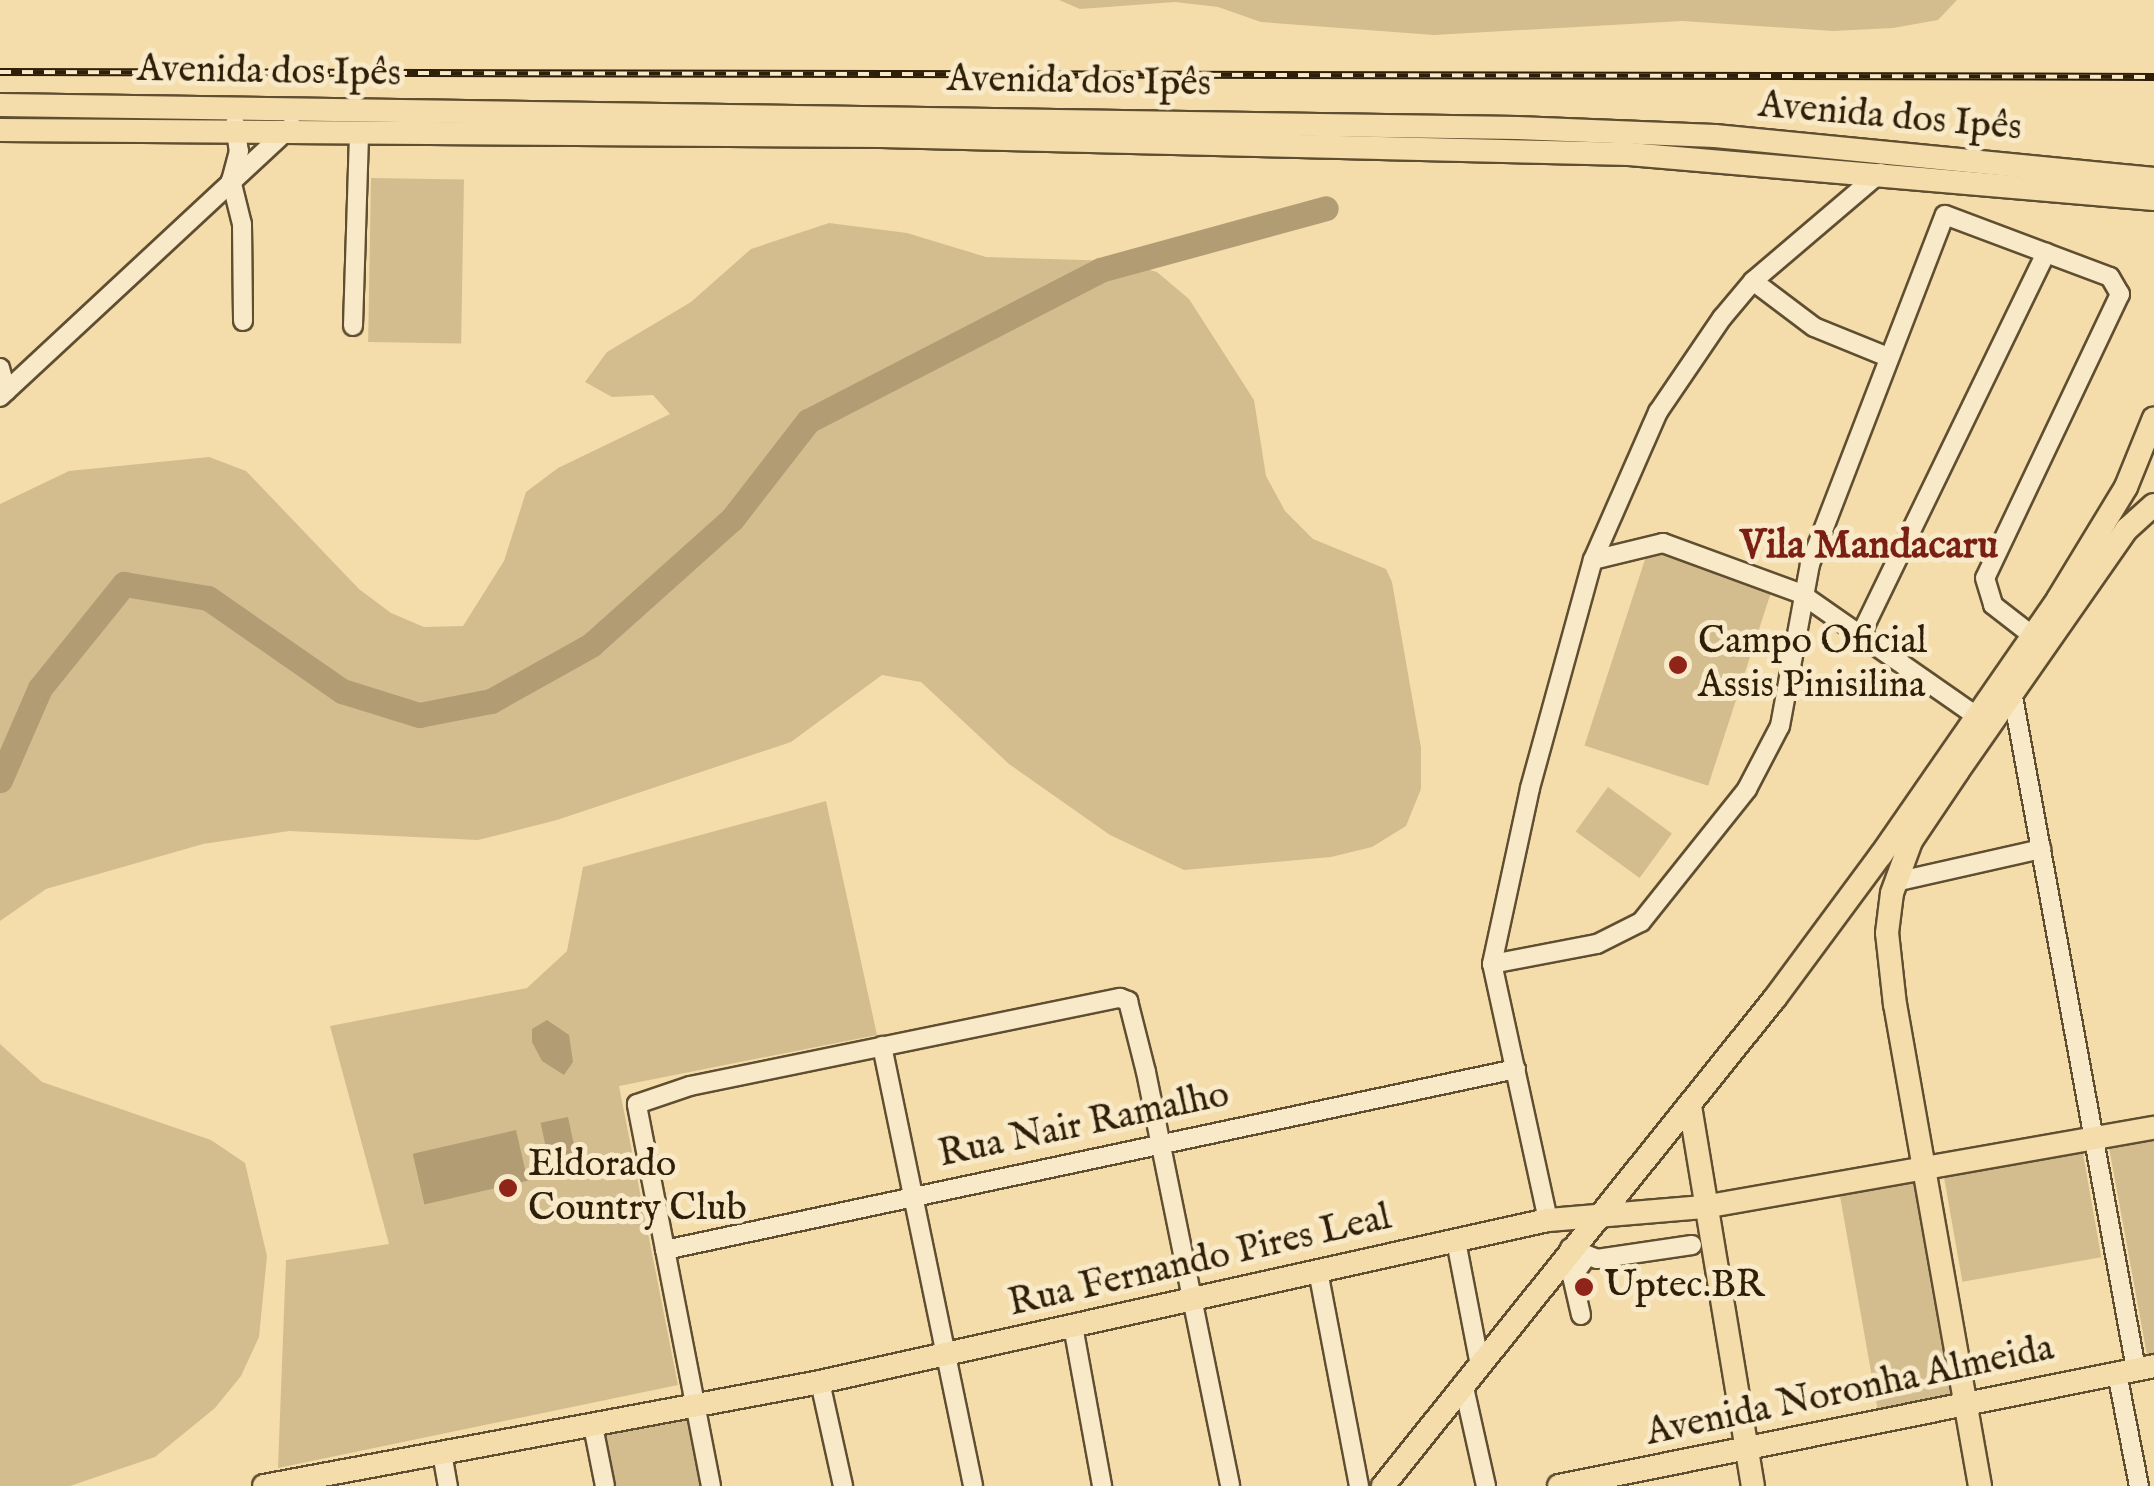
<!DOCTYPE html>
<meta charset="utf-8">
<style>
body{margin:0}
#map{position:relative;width:2154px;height:1486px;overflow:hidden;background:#f4ddab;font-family:"IM FELL English",serif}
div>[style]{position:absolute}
.green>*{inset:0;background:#d3bd8f;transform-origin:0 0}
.water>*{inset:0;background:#b19c74;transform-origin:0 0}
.river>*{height:25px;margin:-12.5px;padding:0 12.5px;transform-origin:12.5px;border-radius:12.5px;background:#b19c74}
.roads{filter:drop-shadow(2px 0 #604e31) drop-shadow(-2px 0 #604e31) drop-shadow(0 2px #604e31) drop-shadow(0 -2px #604e31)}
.minor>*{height:18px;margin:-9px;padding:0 9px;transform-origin:9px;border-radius:9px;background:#f8e9c8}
.major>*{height:22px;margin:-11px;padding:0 11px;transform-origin:11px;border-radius:11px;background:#f4ddab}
.rail>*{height:8px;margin-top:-4px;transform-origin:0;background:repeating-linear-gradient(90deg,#f8e9c8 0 11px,#2f1f08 0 22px);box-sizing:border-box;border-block:2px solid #2f1f08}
.dots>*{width:28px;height:28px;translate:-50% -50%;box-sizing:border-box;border:5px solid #f8e9c8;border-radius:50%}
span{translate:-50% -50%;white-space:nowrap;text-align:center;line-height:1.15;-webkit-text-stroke:10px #f8e9c8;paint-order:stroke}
.street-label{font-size:38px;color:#2f1f08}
.poi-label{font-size:38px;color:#2f1f08}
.left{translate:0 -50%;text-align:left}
.neighbourhood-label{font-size:40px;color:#7a1f14;font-weight:700}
</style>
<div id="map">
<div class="green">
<div style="clip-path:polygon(1059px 0,1957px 0,1938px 20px,1893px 28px,1833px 31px,1682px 21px,1434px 35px,1261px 22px,1218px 7px,1175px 2px,1080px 9px)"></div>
<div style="left:371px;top:178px;width:93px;height:164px;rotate:1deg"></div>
<div style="clip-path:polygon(829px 223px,907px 233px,986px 257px,1118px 261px,1157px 272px,1189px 299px,1254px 400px,1266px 476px,1285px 511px,1313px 539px,1386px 569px,1392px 582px,1421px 748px,1421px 789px,1406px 826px,1372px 847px,1331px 857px,1184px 870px,1110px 835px,1009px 764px,921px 682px,882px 675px,791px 742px,557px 820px,478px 840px,289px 831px,203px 844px,46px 889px,0 921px,0 504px,69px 471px,209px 457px,246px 471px,359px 589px,391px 613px,424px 627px,463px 626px,504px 561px,526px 492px,558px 468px,670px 414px,653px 395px,612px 397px,585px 382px,607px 352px,691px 302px,751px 249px)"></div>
<div style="left:1650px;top:544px;width:130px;height:212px;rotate:18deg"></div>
<div style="left:1608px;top:787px;width:79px;height:55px;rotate:36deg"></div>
<div style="clip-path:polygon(826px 801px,877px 1035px,619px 1086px,678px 1385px,278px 1468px,286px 1260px,389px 1244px,330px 1026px,527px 988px,567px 951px,583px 867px)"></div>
<div style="clip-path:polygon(0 1044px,42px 1082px,211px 1140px,245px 1163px,267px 1256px,259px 1337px,241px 1376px,215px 1408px,155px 1457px,70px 1486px,0 1486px)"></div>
<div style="clip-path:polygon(2154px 1134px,2154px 1353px,2147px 1355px,2108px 1142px)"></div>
<div style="left:2082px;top:1148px;width:111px;height:141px;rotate:80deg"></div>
<div style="left:1914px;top:1178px;width:222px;height:76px;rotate:80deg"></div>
<div style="clip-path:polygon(694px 1414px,706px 1486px,615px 1486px,604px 1435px)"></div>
</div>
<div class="water">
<div style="clip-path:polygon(547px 1020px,569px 1035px,573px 1062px,564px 1075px,542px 1061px,532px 1042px,532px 1029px)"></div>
<div style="left:568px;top:1117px;width:54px;height:28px;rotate:78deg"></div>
<div style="left:516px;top:1130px;width:52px;height:106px;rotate:77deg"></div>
</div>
<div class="river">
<div style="left:0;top:780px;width:100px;rotate:-66.5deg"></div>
<div style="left:40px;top:688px;width:134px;rotate:-51.1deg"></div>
<div style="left:124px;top:584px;width:85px;rotate:9.5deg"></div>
<div style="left:208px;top:598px;width:163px;rotate:34.8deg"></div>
<div style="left:342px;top:691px;width:81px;rotate:17.3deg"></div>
<div style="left:419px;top:715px;width:73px;rotate:-11deg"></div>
<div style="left:491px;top:701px;width:115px;rotate:-29.2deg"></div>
<div style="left:591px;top:645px;width:189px;rotate:-41.8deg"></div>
<div style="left:732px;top:519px;width:124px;rotate:-52.2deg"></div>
<div style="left:808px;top:421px;width:329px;rotate:-27.3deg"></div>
<div style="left:1100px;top:270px;width:234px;rotate:-15.3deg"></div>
</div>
<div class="roads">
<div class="minor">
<div style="left:235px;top:124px;width:27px;rotate:82deg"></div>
<div style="left:239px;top:151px;width:30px;rotate:105deg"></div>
<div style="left:231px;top:180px;width:45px;rotate:76deg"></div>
<div style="left:242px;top:224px;width:97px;rotate:89.4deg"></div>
<div style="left:1753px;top:281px;width:76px;rotate:37deg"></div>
<div style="left:1814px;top:327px;width:80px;rotate:22.1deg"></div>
<div style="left:353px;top:326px;width:194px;rotate:-88.2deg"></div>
<div style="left:0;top:368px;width:24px;rotate:75deg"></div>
<div style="left:0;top:397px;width:398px;rotate:-42.9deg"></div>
<div style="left:1593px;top:560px;width:72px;rotate:-13.7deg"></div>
<div style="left:1663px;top:543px;width:146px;rotate:20.1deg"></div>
<div style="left:1800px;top:593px;width:215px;rotate:34.9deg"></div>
<div style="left:1860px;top:636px;width:426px;rotate:-64.1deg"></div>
<div style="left:2013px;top:697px;width:683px;rotate:79.63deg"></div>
<div style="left:1895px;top:882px;width:150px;rotate:-12.7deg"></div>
<div style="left:1492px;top:964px;width:107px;rotate:-10.8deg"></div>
<div style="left:1597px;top:944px;width:49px;rotate:-26.6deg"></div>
<div style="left:1641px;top:922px;width:170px;rotate:-51.4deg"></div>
<div style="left:1747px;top:789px;width:71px;rotate:-62.4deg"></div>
<div style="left:1780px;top:726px;width:165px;rotate:-79.5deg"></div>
<div style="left:1810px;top:564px;width:374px;rotate:-68.9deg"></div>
<div style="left:1945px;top:215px;width:176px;rotate:20.6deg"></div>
<div style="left:2110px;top:277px;width:20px;rotate:60deg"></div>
<div style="left:2120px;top:294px;width:314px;rotate:115.4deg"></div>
<div style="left:1985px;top:578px;width:28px;rotate:73deg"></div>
<div style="left:1993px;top:605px;width:51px;rotate:37.8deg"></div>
<div style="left:882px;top:1046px;width:449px;rotate:78.3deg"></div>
<div style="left:1548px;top:1220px;width:262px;rotate:-102.3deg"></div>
<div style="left:1492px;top:964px;width:180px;rotate:-77.8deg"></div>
<div style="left:1530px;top:788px;width:237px;rotate:-74.6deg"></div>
<div style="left:1593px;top:560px;width:162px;rotate:-66.3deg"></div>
<div style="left:1658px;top:412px;width:114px;rotate:-55.8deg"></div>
<div style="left:1722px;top:318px;width:48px;rotate:-50deg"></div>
<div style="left:1753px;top:281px;width:167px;rotate:-40.4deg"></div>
<div style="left:1456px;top:1241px;width:121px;rotate:79.1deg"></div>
<div style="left:1570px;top:1248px;width:29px;rotate:22deg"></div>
<div style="left:1597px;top:1259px;width:96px;rotate:-8.4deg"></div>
<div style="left:665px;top:1250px;width:870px;rotate:-12.01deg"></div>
<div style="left:1318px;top:1271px;width:219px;rotate:79.2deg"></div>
<div style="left:1581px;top:1315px;width:39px;rotate:-103deg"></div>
<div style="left:1572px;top:1277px;width:26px;rotate:-54deg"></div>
<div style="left:1073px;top:1326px;width:163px;rotate:79.7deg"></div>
<div style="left:2117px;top:1373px;width:115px;rotate:79deg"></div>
<div style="left:820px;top:1382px;width:107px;rotate:77.5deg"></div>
<div style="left:1463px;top:1383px;width:106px;rotate:77.4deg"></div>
<div style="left:593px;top:1426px;width:61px;rotate:78.7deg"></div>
<div style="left:442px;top:1453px;width:34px;rotate:80deg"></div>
<div style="left:711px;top:1486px;width:389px;rotate:-101deg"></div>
<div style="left:637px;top:1104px;width:56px;rotate:-18.8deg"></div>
<div style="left:690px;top:1086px;width:439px;rotate:-11.6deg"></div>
<div style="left:1120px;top:998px;width:9px;rotate:21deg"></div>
<div style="left:1128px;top:1001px;width:73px;rotate:75.8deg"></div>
<div style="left:1146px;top:1072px;width:422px;rotate:78.5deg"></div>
</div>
<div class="major">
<div style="left:0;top:105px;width:1517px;rotate:0.87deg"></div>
<div style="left:1517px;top:128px;width:198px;rotate:2.3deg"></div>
<div style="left:1715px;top:136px;width:441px;rotate:5.6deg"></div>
<div style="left:0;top:130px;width:881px;rotate:0.39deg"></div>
<div style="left:881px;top:136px;width:748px;rotate:1.38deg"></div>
<div style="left:1629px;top:154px;width:527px;rotate:4.9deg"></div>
<div style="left:1690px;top:1106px;width:385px;rotate:80.6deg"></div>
<div style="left:264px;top:1486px;width:566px;rotate:-10.59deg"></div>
<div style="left:820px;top:1382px;width:746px;rotate:-12.55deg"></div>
<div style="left:1548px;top:1220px;width:157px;rotate:-4.8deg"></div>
<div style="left:1704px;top:1207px;width:457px;rotate:-10deg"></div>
<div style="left:1383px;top:1486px;width:626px;rotate:-51.23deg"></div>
<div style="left:1775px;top:998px;width:178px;rotate:-53.5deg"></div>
<div style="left:1881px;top:855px;width:311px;rotate:-55.3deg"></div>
<div style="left:2058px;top:599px;width:131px;rotate:-58.7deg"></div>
<div style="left:2126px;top:487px;width:74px;rotate:-67.9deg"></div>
<div style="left:1559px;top:1486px;width:607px;rotate:-11.4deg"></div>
<div style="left:1980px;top:1486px;width:488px;rotate:-100deg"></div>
<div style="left:1895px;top:1005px;width:72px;rotate:-96.3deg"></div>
<div style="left:1887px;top:933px;width:40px;rotate:-82.9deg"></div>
<div style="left:1892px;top:893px;width:55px;rotate:-69.9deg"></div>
<div style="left:1911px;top:841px;width:84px;rotate:-56.1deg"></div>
<div style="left:1958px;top:771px;width:295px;rotate:-55.1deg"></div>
<div style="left:2127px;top:529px;width:36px;rotate:-42deg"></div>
</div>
</div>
<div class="rail">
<div style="left:0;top:72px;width:2154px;rotate:0.13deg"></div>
</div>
<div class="dots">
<div style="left:1678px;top:665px;background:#8f2418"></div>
<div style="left:508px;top:1188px;background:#8f2418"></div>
<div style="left:1584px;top:1287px;background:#8f2418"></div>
</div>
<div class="street-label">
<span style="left:269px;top:73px;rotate:1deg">Avenida dos Ipês</span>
<span style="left:1079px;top:83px;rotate:1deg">Avenida dos Ipês</span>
<span style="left:1890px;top:118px;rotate:5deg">Avenida dos Ipês</span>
<span style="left:1084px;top:1126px;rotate:-12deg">Rua Nair Ramalho</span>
<span style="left:1200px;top:1262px;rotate:-13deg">Rua Fernando Pires Leal</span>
<span style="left:1850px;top:1392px;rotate:-12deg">Avenida Noronha Almeida</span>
</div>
<div class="poi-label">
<span class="left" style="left:1698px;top:665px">Campo Oficial<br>Assis Pinisilina</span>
<span class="left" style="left:528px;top:1188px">Eldorado<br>Country Club</span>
<span class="left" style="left:1604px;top:1287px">Uptec.BR</span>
</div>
<div class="neighbourhood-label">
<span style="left:1869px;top:547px">Vila Mandacaru</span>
</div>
</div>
